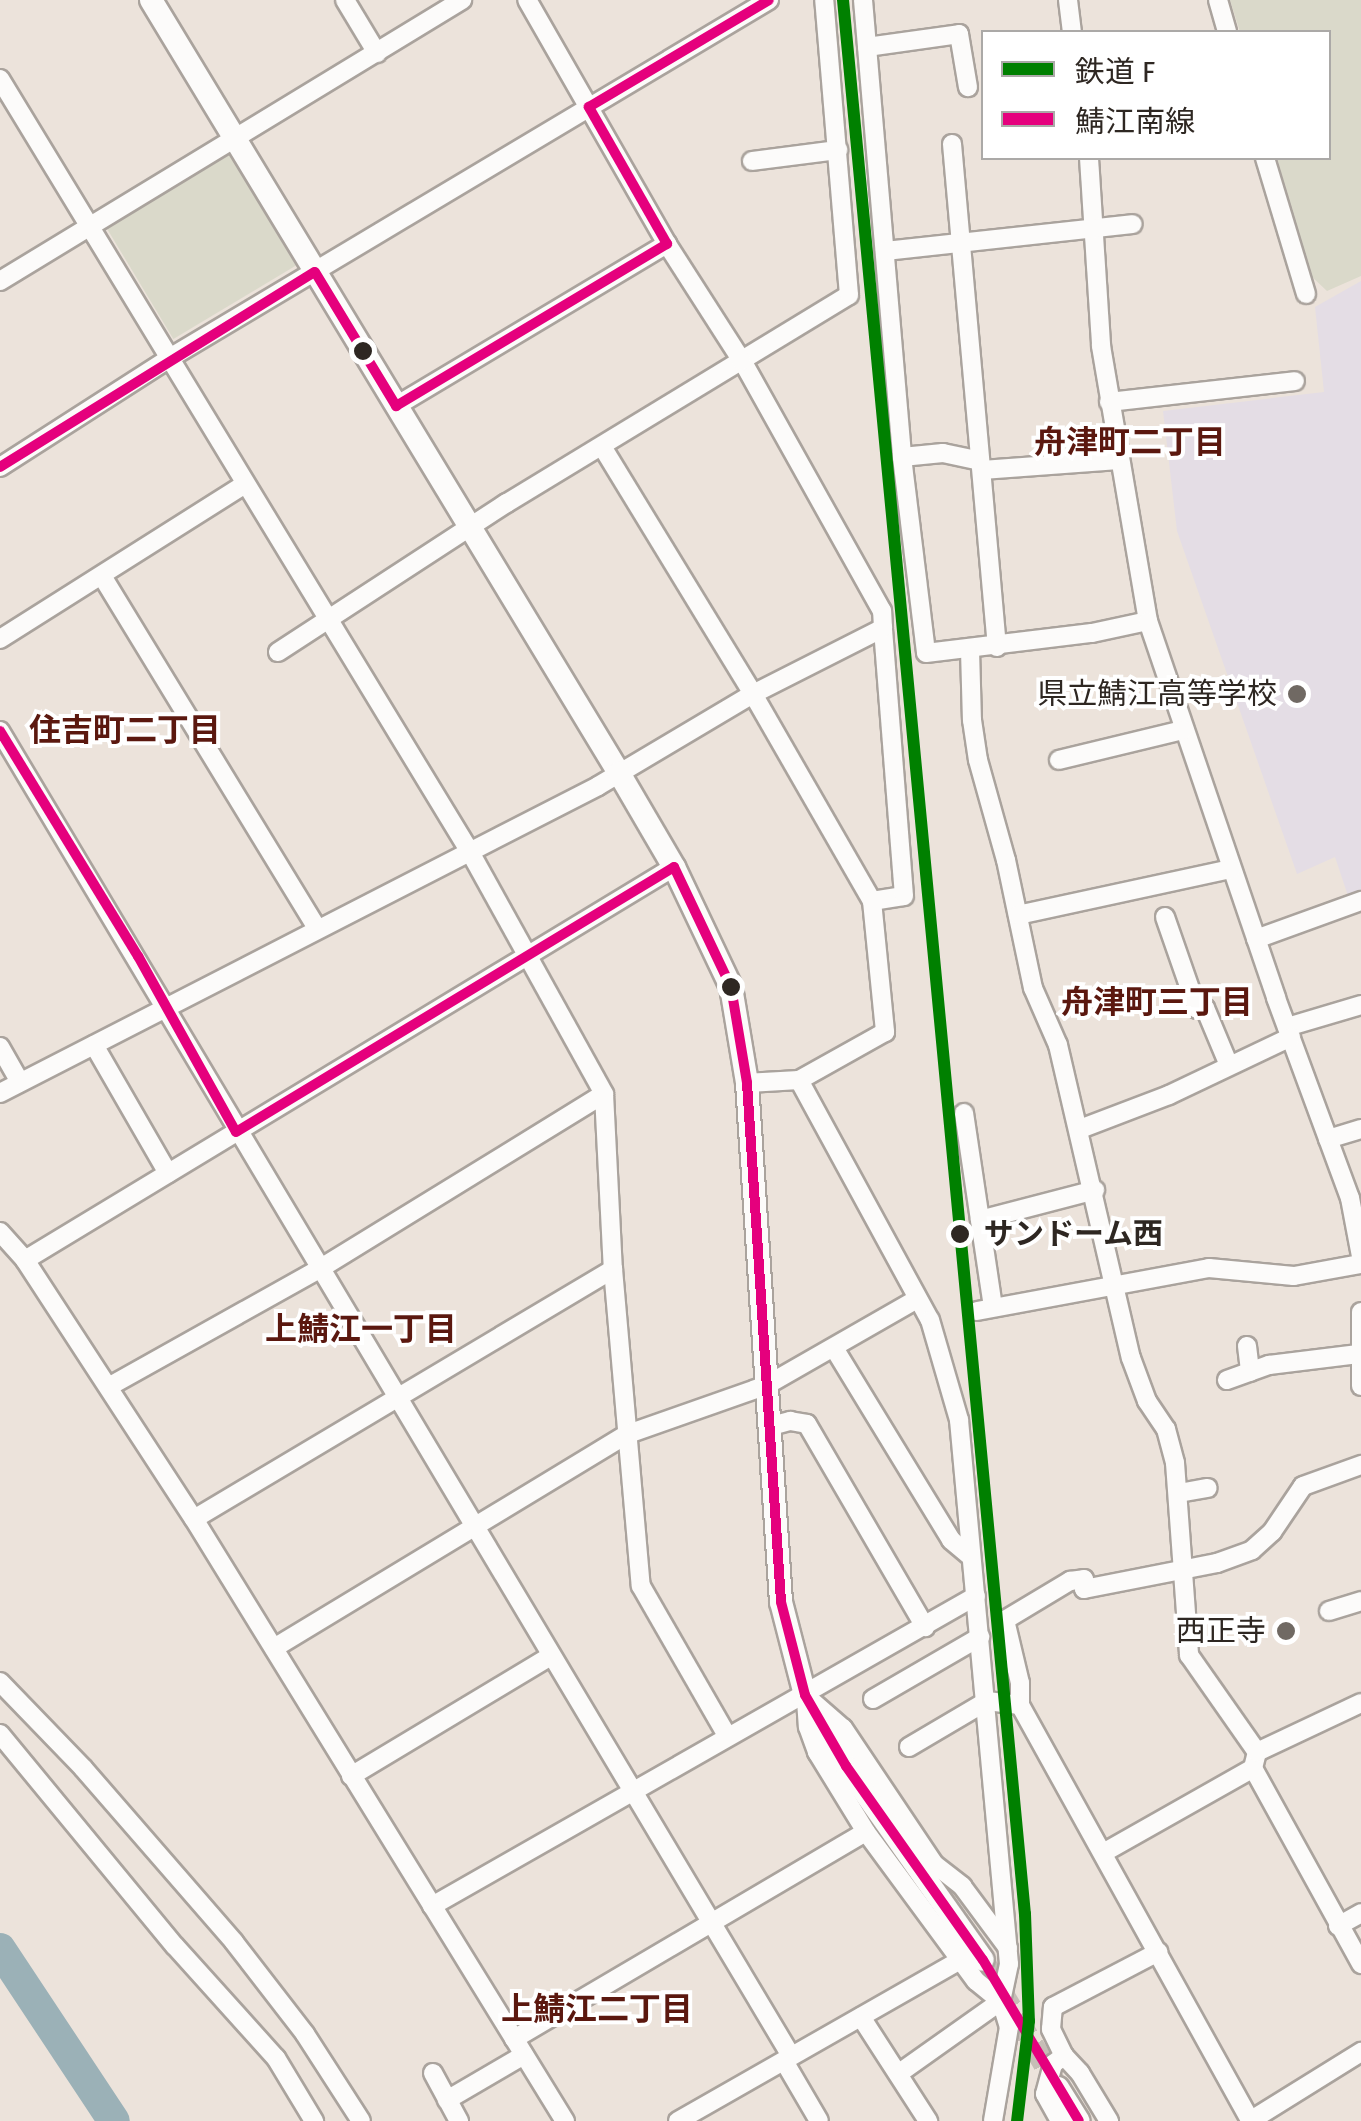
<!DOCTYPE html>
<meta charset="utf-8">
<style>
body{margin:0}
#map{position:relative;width:1361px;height:2121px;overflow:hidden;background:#ece3db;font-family:"Fira Sans Condensed","Noto Sans JP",sans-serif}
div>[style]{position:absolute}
.education>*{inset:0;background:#e4dde5}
.green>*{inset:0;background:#dad9ca;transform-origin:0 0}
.river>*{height:32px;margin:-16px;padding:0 16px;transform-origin:16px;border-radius:16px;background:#9bb1b7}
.tertiary-tunnel>*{height:22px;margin-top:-11px;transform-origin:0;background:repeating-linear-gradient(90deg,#c6bdb6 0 22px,transparent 0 33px)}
.roads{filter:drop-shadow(2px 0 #aaa39d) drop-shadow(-2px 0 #aaa39d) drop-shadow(0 2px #aaa39d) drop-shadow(0 -2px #aaa39d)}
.minor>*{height:18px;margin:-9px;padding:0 9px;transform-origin:9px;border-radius:9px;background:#fcfbfa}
.tertiary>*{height:22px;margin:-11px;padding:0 11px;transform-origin:11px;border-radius:11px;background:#fcfbfa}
.bus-1>*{height:10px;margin:-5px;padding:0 5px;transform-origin:5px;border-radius:5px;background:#e5007d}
.rail-1>*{height:12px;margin:-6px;padding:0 6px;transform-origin:6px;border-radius:6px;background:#008000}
.dots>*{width:28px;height:28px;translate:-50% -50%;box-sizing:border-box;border:5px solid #fff;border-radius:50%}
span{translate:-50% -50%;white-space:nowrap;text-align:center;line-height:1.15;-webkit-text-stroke:8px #fff;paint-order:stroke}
.poi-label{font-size:30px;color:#2e2722}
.right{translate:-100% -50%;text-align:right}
.stop-label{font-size:30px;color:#2e2722;font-weight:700}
.left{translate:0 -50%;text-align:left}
.neighbourhood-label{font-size:32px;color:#5b180f;font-weight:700}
.legend{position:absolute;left:981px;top:30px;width:350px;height:130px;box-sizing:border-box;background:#fff;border:2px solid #aba9a7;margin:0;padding:12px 18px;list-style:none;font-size:30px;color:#2e2722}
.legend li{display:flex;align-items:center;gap:20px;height:50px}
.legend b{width:50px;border:2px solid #aba9a7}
</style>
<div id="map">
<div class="education">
<div style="clip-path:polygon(1361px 281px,1361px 892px,1348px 896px,1335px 857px,1297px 874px,1177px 531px,1163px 411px,1324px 392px,1315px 307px)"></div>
</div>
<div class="green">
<div style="clip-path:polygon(1230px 0,1361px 0,1361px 276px,1327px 291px,1310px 275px,1277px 158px,1328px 158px,1328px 32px,1240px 32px)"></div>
<div style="left:229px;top:154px;width:130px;height:143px;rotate:59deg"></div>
</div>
<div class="river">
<div style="left:0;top:1949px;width:206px;rotate:56.5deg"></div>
</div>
<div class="tertiary-tunnel">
<div style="left:983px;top:1960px;width:148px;rotate:59.6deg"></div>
</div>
<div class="roads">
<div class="minor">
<div style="left:345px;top:0;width:62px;rotate:58.9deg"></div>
<div style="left:863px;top:0;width:459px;rotate:85.1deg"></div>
<div style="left:902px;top:457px;width:197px;rotate:83deg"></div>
<div style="left:926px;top:653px;width:167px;rotate:-6.9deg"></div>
<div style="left:1092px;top:633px;width:57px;rotate:-12.1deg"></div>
<div style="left:1068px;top:0;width:32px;rotate:83deg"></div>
<div style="left:1218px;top:0;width:33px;rotate:74deg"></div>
<div style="left:867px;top:47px;width:93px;rotate:-8deg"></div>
<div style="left:959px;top:34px;width:54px;rotate:80.4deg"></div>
<div style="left:0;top:79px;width:905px;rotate:58.7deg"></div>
<div style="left:470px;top:852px;width:277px;rotate:61deg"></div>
<div style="left:604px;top:1094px;width:175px;rotate:87.1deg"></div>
<div style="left:613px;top:1269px;width:318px;rotate:85deg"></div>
<div style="left:641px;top:1586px;width:171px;rotate:60.1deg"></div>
<div style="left:952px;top:144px;width:505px;rotate:84.89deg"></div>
<div style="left:1089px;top:158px;width:188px;rotate:86.3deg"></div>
<div style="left:1101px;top:346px;width:279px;rotate:80.3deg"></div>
<div style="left:1148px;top:621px;width:398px;rotate:71.2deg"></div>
<div style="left:1276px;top:998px;width:213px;rotate:69.7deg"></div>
<div style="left:1350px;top:1198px;width:59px;rotate:79.3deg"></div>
<div style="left:1265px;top:158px;width:142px;rotate:73.2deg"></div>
<div style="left:752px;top:161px;width:87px;rotate:-7.3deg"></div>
<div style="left:885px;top:251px;width:249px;rotate:-6.2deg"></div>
<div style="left:0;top:281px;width:541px;rotate:-31.31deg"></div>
<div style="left:1109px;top:402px;width:187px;rotate:-6.4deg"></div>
<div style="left:396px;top:406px;width:316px;rotate:-30.9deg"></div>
<div style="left:603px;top:448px;width:288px;rotate:58.6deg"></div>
<div style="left:753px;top:694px;width:239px;rotate:60.1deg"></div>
<div style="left:872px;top:901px;width:132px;rotate:84.3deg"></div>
<div style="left:885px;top:1032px;width:98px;rotate:150.8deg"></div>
<div style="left:799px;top:1080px;width:273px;rotate:61.4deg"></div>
<div style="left:930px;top:1320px;width:104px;rotate:73.8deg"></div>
<div style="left:959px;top:1420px;width:546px;rotate:84.75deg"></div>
<div style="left:1009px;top:1964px;width:38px;rotate:102deg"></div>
<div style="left:1001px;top:2001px;width:27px;rotate:73deg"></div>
<div style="left:1009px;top:2027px;width:95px;rotate:99.7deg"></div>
<div style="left:902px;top:457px;width:41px;rotate:-5.6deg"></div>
<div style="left:943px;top:453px;width:38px;rotate:12deg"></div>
<div style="left:0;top:467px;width:200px;rotate:-32.7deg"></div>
<div style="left:168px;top:359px;width:700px;rotate:-30.85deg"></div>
<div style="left:982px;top:470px;width:137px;rotate:-4.2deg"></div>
<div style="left:102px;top:576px;width:412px;rotate:58.6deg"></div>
<div style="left:0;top:639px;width:289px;rotate:-32.3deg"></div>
<div style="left:970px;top:650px;width:70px;rotate:88.4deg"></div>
<div style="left:972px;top:720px;width:40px;rotate:81.5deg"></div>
<div style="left:978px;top:760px;width:104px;rotate:74.4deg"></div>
<div style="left:1006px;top:860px;width:131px;rotate:78.1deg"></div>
<div style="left:1033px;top:988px;width:62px;rotate:66.3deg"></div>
<div style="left:1058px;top:1045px;width:321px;rotate:76.9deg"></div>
<div style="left:1131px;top:1358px;width:46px;rotate:69.6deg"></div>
<div style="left:1147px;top:1401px;width:34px;rotate:56deg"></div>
<div style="left:1166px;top:1429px;width:35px;rotate:75deg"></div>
<div style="left:1175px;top:1463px;width:193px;rotate:85.8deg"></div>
<div style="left:1189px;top:1655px;width:118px;rotate:55deg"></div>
<div style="left:278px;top:652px;width:273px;rotate:-33.1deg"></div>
<div style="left:507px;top:503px;width:400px;rotate:-31.3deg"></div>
<div style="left:849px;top:295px;width:296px;rotate:-94.8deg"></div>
<div style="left:0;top:731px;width:1543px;rotate:59.16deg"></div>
<div style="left:1059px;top:760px;width:128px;rotate:-13.6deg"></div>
<div style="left:872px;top:901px;width:32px;rotate:-9deg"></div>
<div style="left:904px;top:896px;width:269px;rotate:-94.5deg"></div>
<div style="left:1018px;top:915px;width:218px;rotate:-12.2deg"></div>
<div style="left:1165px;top:917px;width:97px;rotate:70.8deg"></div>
<div style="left:1197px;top:1009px;width:8px;rotate:-7deg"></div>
<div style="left:1205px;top:1008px;width:60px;rotate:67.3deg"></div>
<div style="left:1256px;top:939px;width:112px;rotate:-19.9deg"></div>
<div style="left:1287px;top:1027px;width:77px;rotate:-16.6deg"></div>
<div style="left:94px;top:1045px;width:148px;rotate:60deg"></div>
<div style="left:0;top:1047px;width:40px;rotate:60.3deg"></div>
<div style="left:747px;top:1083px;width:52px;rotate:-3.3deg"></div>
<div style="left:0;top:1093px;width:672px;rotate:-27.17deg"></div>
<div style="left:598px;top:786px;width:180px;rotate:-30.7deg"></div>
<div style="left:753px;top:694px;width:146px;rotate:-26.9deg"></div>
<div style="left:883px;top:628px;width:17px;rotate:-93deg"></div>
<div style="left:882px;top:611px;width:287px;rotate:-119.2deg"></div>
<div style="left:742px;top:361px;width:139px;rotate:-122.7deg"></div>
<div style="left:667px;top:244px;width:281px;rotate:-119.8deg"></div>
<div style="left:964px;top:1113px;width:196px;rotate:81.5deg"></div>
<div style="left:1080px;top:1129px;width:95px;rotate:-20.9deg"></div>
<div style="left:1169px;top:1095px;width:135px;rotate:-25.4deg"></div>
<div style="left:1328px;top:1139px;width:34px;rotate:-17deg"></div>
<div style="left:980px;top:1220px;width:119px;rotate:-14.6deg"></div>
<div style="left:0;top:1232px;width:38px;rotate:48deg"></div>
<div style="left:25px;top:1260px;width:309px;rotate:56.9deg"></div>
<div style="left:194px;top:1519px;width:707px;rotate:58.36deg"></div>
<div style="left:25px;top:1260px;width:759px;rotate:-31.2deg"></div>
<div style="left:977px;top:1311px;width:236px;rotate:-10.5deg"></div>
<div style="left:1209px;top:1268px;width:85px;rotate:5.4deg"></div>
<div style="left:1294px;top:1276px;width:68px;rotate:-10.2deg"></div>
<div style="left:1361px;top:1312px;width:74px;rotate:90deg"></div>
<div style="left:1247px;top:1346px;width:26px;rotate:83deg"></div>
<div style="left:834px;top:1348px;width:225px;rotate:58.6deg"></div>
<div style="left:951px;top:1540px;width:25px;rotate:40deg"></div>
<div style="left:1227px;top:1380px;width:45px;rotate:-19.7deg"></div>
<div style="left:1269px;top:1365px;width:90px;rotate:-7deg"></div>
<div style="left:110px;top:1386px;width:242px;rotate:-29.2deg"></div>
<div style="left:321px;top:1268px;width:332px;rotate:-31.6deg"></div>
<div style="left:771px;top:1426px;width:20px;rotate:-15deg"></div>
<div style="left:790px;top:1421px;width:17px;rotate:10deg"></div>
<div style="left:807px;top:1424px;width:235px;rotate:59.8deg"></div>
<div style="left:1179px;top:1493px;width:29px;rotate:-10deg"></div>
<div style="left:194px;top:1519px;width:488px;rotate:-30.8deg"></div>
<div style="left:1329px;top:1611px;width:34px;rotate:-17deg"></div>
<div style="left:274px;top:1648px;width:414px;rotate:-31.2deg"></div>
<div style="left:628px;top:1434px;width:147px;rotate:-19.4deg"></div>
<div style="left:767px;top:1385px;width:173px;rotate:-29.8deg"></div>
<div style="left:0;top:1682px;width:120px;rotate:46deg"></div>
<div style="left:83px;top:1768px;width:230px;rotate:49deg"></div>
<div style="left:234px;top:1942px;width:116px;rotate:52.3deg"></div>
<div style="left:305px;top:2034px;width:103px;rotate:57.2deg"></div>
<div style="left:873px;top:1699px;width:124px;rotate:-30.1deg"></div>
<div style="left:806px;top:1700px;width:27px;rotate:86deg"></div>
<div style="left:808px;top:1727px;width:27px;rotate:70deg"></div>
<div style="left:817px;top:1752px;width:94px;rotate:58.5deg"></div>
<div style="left:866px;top:1832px;width:185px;rotate:53.6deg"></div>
<div style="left:976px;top:1981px;width:32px;rotate:39deg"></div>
<div style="left:1001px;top:2001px;width:126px;rotate:144.7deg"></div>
<div style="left:814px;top:1703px;width:38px;rotate:41deg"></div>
<div style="left:843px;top:1728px;width:164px;rotate:56.2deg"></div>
<div style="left:934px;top:1864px;width:36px;rotate:38deg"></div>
<div style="left:962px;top:1886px;width:77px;rotate:53.4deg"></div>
<div style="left:1020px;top:1705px;width:22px;rotate:-90deg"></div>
<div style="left:1020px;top:1683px;width:65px;rotate:-103.4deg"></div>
<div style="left:1005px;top:1620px;width:76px;rotate:-31deg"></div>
<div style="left:1070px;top:1581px;width:14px;rotate:-8deg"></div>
<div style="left:1084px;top:1579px;width:10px;rotate:90deg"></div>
<div style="left:1084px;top:1589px;width:136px;rotate:-11.1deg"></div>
<div style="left:1217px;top:1563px;width:37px;rotate:-20deg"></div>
<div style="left:1252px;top:1550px;width:27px;rotate:-42deg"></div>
<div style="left:1272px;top:1532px;width:55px;rotate:-56deg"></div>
<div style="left:1303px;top:1486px;width:62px;rotate:-19.9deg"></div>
<div style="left:0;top:1734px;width:275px;rotate:50.5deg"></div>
<div style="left:175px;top:1946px;width:151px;rotate:48deg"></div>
<div style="left:276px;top:2058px;width:74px;rotate:58.9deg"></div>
<div style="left:909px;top:1747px;width:91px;rotate:-30.5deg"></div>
<div style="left:987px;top:1701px;width:33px;rotate:7deg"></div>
<div style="left:1020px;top:1705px;width:476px;rotate:61deg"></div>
<div style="left:1253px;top:1768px;width:224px;rotate:61.1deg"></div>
<div style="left:351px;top:1776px;width:233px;rotate:-31deg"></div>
<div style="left:1103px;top:1853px;width:172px;rotate:-29.5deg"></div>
<div style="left:1253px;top:1768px;width:16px;rotate:-76deg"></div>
<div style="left:1257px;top:1752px;width:115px;rotate:-25.2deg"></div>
<div style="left:432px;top:1906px;width:626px;rotate:-29.68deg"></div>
<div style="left:1338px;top:1926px;width:26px;rotate:-29deg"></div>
<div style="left:861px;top:2017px;width:124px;rotate:57.2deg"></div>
<div style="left:514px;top:2039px;width:408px;rotate:-30.5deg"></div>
<div style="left:784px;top:2061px;width:69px;rotate:59.7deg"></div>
<div style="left:433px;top:2073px;width:55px;rotate:61.6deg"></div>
<div style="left:447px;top:2100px;width:89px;rotate:-30.3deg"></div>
<div style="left:678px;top:2121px;width:325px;rotate:-29.7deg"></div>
<div style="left:1060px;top:2121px;width:31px;rotate:-119deg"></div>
<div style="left:1045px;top:2094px;width:31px;rotate:-75deg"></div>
<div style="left:1053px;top:2064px;width:14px;rotate:-36deg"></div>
<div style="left:1109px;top:2121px;width:56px;rotate:-121.1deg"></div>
<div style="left:1080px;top:2073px;width:23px;rotate:-133deg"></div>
<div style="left:1064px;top:2056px;width:30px;rotate:-116deg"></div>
<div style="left:1051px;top:2029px;width:22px;rotate:-85deg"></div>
<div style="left:1053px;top:2007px;width:119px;rotate:-27.6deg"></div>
<div style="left:1250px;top:2121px;width:131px;rotate:-31.9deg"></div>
</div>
<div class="tertiary">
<div style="left:151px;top:0;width:904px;rotate:58.81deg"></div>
<div style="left:619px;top:773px;width:109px;rotate:59.7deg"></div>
<div style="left:674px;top:867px;width:133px;rotate:64.6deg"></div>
<div style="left:731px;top:987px;width:97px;rotate:80.5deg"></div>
<div style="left:747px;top:1083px;width:520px;rotate:86.25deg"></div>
<div style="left:781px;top:1602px;width:96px;rotate:75.5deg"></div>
<div style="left:805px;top:1695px;width:82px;rotate:60deg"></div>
<div style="left:846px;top:1766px;width:237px;rotate:54.8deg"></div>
<div style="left:1058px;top:2088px;width:39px;rotate:58deg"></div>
</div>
</div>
<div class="bus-1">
<div style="left:0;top:467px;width:370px;rotate:-31.8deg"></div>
<div style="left:315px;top:272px;width:157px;rotate:58.8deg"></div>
<div style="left:396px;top:406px;width:316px;rotate:-30.9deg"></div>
<div style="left:667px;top:244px;width:158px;rotate:-119.7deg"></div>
<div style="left:589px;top:107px;width:209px;rotate:-30.7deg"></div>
<div style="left:0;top:731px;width:264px;rotate:58.5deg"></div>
<div style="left:138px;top:956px;width:201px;rotate:60.9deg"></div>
<div style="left:236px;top:1132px;width:512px;rotate:-31.17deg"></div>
<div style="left:674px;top:867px;width:133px;rotate:64.6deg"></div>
<div style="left:731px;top:987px;width:97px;rotate:80.5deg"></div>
<div style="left:747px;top:1083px;width:520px;rotate:86.25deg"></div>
<div style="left:781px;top:1602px;width:96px;rotate:75.5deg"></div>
<div style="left:805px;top:1695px;width:82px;rotate:60deg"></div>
<div style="left:846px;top:1766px;width:237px;rotate:54.8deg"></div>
<div style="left:983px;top:1960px;width:187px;rotate:59.2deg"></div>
</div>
<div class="rail-1">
<div style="left:843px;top:0;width:1923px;rotate:84.57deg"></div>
<div style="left:1025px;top:1914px;width:107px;rotate:87.9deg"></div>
<div style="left:1029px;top:2021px;width:101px;rotate:96.8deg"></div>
</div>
<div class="dots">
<div style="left:363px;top:351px;background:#2e2722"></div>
<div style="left:1297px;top:694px;background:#706963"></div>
<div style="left:731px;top:987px;background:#2e2722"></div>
<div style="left:960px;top:1234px;background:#2e2722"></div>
<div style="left:1286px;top:1631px;background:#706963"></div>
</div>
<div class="poi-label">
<span class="right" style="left:1277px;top:694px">県立鯖江高等学校</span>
<span class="right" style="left:1266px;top:1631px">西正寺</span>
</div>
<div class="stop-label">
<span class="left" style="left:984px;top:1234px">サンドーム西</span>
</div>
<div class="neighbourhood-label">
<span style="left:1130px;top:442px">舟津町二丁目</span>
<span style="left:125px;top:730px">住吉町二丁目</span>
<span style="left:1157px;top:1002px">舟津町三丁目</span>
<span style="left:361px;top:1329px">上鯖江一丁目</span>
<span style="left:597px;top:2009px">上鯖江二丁目</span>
</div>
<ul class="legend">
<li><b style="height:12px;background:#008000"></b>鉄道 F</li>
<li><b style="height:12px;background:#e5007d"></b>鯖江南線</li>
</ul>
</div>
